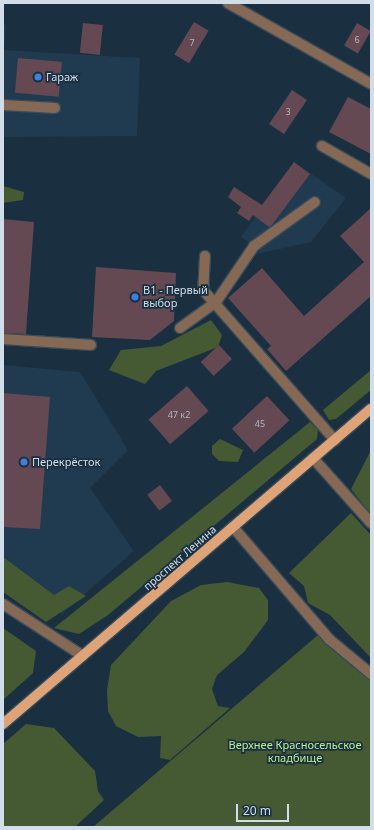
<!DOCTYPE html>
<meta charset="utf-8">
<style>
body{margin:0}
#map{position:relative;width:374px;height:830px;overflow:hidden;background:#1a2f40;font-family:"Noto Sans",sans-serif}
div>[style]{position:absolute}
.built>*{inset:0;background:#203a50}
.green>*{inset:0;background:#455933}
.building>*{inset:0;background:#644852;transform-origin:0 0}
.roads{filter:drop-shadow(1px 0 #374b5b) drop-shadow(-1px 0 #374b5b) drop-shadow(0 1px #374b5b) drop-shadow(0 -1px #374b5b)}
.minor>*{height:10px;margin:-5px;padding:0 5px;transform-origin:5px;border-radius:5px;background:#856954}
.major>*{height:10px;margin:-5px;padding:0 5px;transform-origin:5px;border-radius:5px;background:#dea477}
.dots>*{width:11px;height:11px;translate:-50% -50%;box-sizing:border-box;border:2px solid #1a2f40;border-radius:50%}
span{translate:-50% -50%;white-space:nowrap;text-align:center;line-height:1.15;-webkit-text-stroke:3.5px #1a2f40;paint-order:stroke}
.number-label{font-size:9px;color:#b6b8c3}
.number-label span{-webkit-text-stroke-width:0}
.poi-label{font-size:11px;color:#d1dee9}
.left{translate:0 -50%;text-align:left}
.street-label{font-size:11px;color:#d1dee9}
.park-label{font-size:11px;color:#bbee8c}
.frame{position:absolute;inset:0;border:4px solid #d1dee9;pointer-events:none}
.scale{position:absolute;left:236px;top:804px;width:53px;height:18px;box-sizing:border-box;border:2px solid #d1dee9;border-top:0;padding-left:5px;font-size:12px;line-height:14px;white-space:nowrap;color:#d1dee9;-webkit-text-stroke:3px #1a2f40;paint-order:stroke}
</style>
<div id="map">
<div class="built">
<div style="clip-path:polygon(3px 24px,6px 25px,4px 50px,140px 58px,137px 136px,3px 137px)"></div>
<div style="clip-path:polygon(294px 162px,346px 198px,311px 242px,257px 254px,254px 246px,241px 237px)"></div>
<div style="clip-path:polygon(3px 365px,80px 372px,128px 450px,90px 488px,134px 551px,62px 614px,3px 575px)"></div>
</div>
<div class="green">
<div style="clip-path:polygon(3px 186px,24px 192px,23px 200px,3px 203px)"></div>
<div style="clip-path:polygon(211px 320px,222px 335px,218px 347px,156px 371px,145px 384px,109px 370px,121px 350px,161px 346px)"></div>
<div style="clip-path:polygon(371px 370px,371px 390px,336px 419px,329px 420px,323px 410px)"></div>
<div style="clip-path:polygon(310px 422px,318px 430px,317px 439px,108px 615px,79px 634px,54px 628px)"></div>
<div style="clip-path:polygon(220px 439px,243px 450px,238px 462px,219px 461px,212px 454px,212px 446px)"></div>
<div style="clip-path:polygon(371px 450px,371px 515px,351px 489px)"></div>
<div style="clip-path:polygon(351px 513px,371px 535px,371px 658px,330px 615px,308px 603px,304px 586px,289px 573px)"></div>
<div style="clip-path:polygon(3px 557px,54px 595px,69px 586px,86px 596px,46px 622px,3px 592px)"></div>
<div style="clip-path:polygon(227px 582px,259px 588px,268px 600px,268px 620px,244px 652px,217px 675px,212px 689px,218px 706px,230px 708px,170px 760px,160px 758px,161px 736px,138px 737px,116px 726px,108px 711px,107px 690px,111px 665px,171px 601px,201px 585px)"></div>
<div style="clip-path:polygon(3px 628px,36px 651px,33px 673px,3px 700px)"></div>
<div style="clip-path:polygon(318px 635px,371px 680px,371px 827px,93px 827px)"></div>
<div style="clip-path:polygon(26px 724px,54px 728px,95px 771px,98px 791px,104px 800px,75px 827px,3px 827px,3px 744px)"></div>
</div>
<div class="building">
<div style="left:194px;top:22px;width:17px;height:38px;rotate:31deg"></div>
<div style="left:83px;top:23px;width:20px;height:30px;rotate:6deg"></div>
<div style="left:357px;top:23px;width:16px;height:26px;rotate:30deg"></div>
<div style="left:18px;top:58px;width:44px;height:35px;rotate:5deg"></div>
<div style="left:292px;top:90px;width:18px;height:41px;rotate:34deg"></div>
<div style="clip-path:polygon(348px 97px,371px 109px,371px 154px,329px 132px)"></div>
<div style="clip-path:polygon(294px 162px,310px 174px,272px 225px,269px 227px,253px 215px,249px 221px,237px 213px,241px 207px,228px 197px,234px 187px,262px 205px)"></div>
<div style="clip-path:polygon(371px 208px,371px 296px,286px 371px,267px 349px,271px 346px,228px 298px,262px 268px,304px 316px,364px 262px,340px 236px)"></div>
<div style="clip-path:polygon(3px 219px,34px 222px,26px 334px,3px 333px)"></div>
<div style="clip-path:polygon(96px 267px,176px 273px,174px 321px,150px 340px,92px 337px)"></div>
<div style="left:219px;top:345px;width:19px;height:25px;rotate:47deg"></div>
<div style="left:187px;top:386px;width:33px;height:51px;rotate:49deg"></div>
<div style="clip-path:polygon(3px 393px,50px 397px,40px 529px,3px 527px)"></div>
<div style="left:267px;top:396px;width:33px;height:48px;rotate:47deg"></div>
<div style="left:160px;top:485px;width:20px;height:16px;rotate:53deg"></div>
</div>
<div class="roads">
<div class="minor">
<div style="left:228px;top:3px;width:164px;rotate:29.5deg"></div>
<div style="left:3px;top:105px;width:52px;rotate:3.3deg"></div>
<div style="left:322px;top:146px;width:56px;rotate:29.7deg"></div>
<div style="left:205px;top:256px;width:34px;rotate:93deg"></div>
<div style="left:203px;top:290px;width:200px;rotate:48.7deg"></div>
<div style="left:180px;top:328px;width:44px;rotate:-35.8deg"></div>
<div style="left:216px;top:302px;width:68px;rotate:-55.8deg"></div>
<div style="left:254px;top:246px;width:75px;rotate:-35.8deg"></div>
<div style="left:3px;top:339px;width:88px;rotate:3.9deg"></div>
<div style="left:313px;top:458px;width:87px;rotate:48.3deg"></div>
<div style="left:233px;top:527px;width:148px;rotate:49.4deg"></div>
<div style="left:329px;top:639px;width:55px;rotate:39.8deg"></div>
<div style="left:3px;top:604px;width:95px;rotate:33deg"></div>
</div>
<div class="major">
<div style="left:3px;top:724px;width:484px;rotate:-40.6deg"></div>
</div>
</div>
<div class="dots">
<div style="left:38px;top:77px;background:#3f7fe0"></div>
<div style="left:135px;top:297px;background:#3f7fe0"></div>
<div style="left:24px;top:462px;background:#3f7fe0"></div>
</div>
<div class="number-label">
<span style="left:357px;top:40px">6</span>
<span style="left:192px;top:43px">7</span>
<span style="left:288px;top:112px">3</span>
<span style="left:179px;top:415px">47 к2</span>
<span style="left:260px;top:424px">45</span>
</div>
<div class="poi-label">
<span class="left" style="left:46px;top:77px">Гараж</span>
<span class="left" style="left:143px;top:297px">В1 - Первый<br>выбор</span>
<span class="left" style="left:32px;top:462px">Перекрёсток</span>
</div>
<div class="street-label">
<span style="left:180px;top:558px;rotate:-41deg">проспект Ленина</span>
</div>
<div class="park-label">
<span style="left:295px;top:752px">Верхнее Красносельское<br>кладбище</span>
</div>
<div class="frame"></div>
<div class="scale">20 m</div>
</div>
